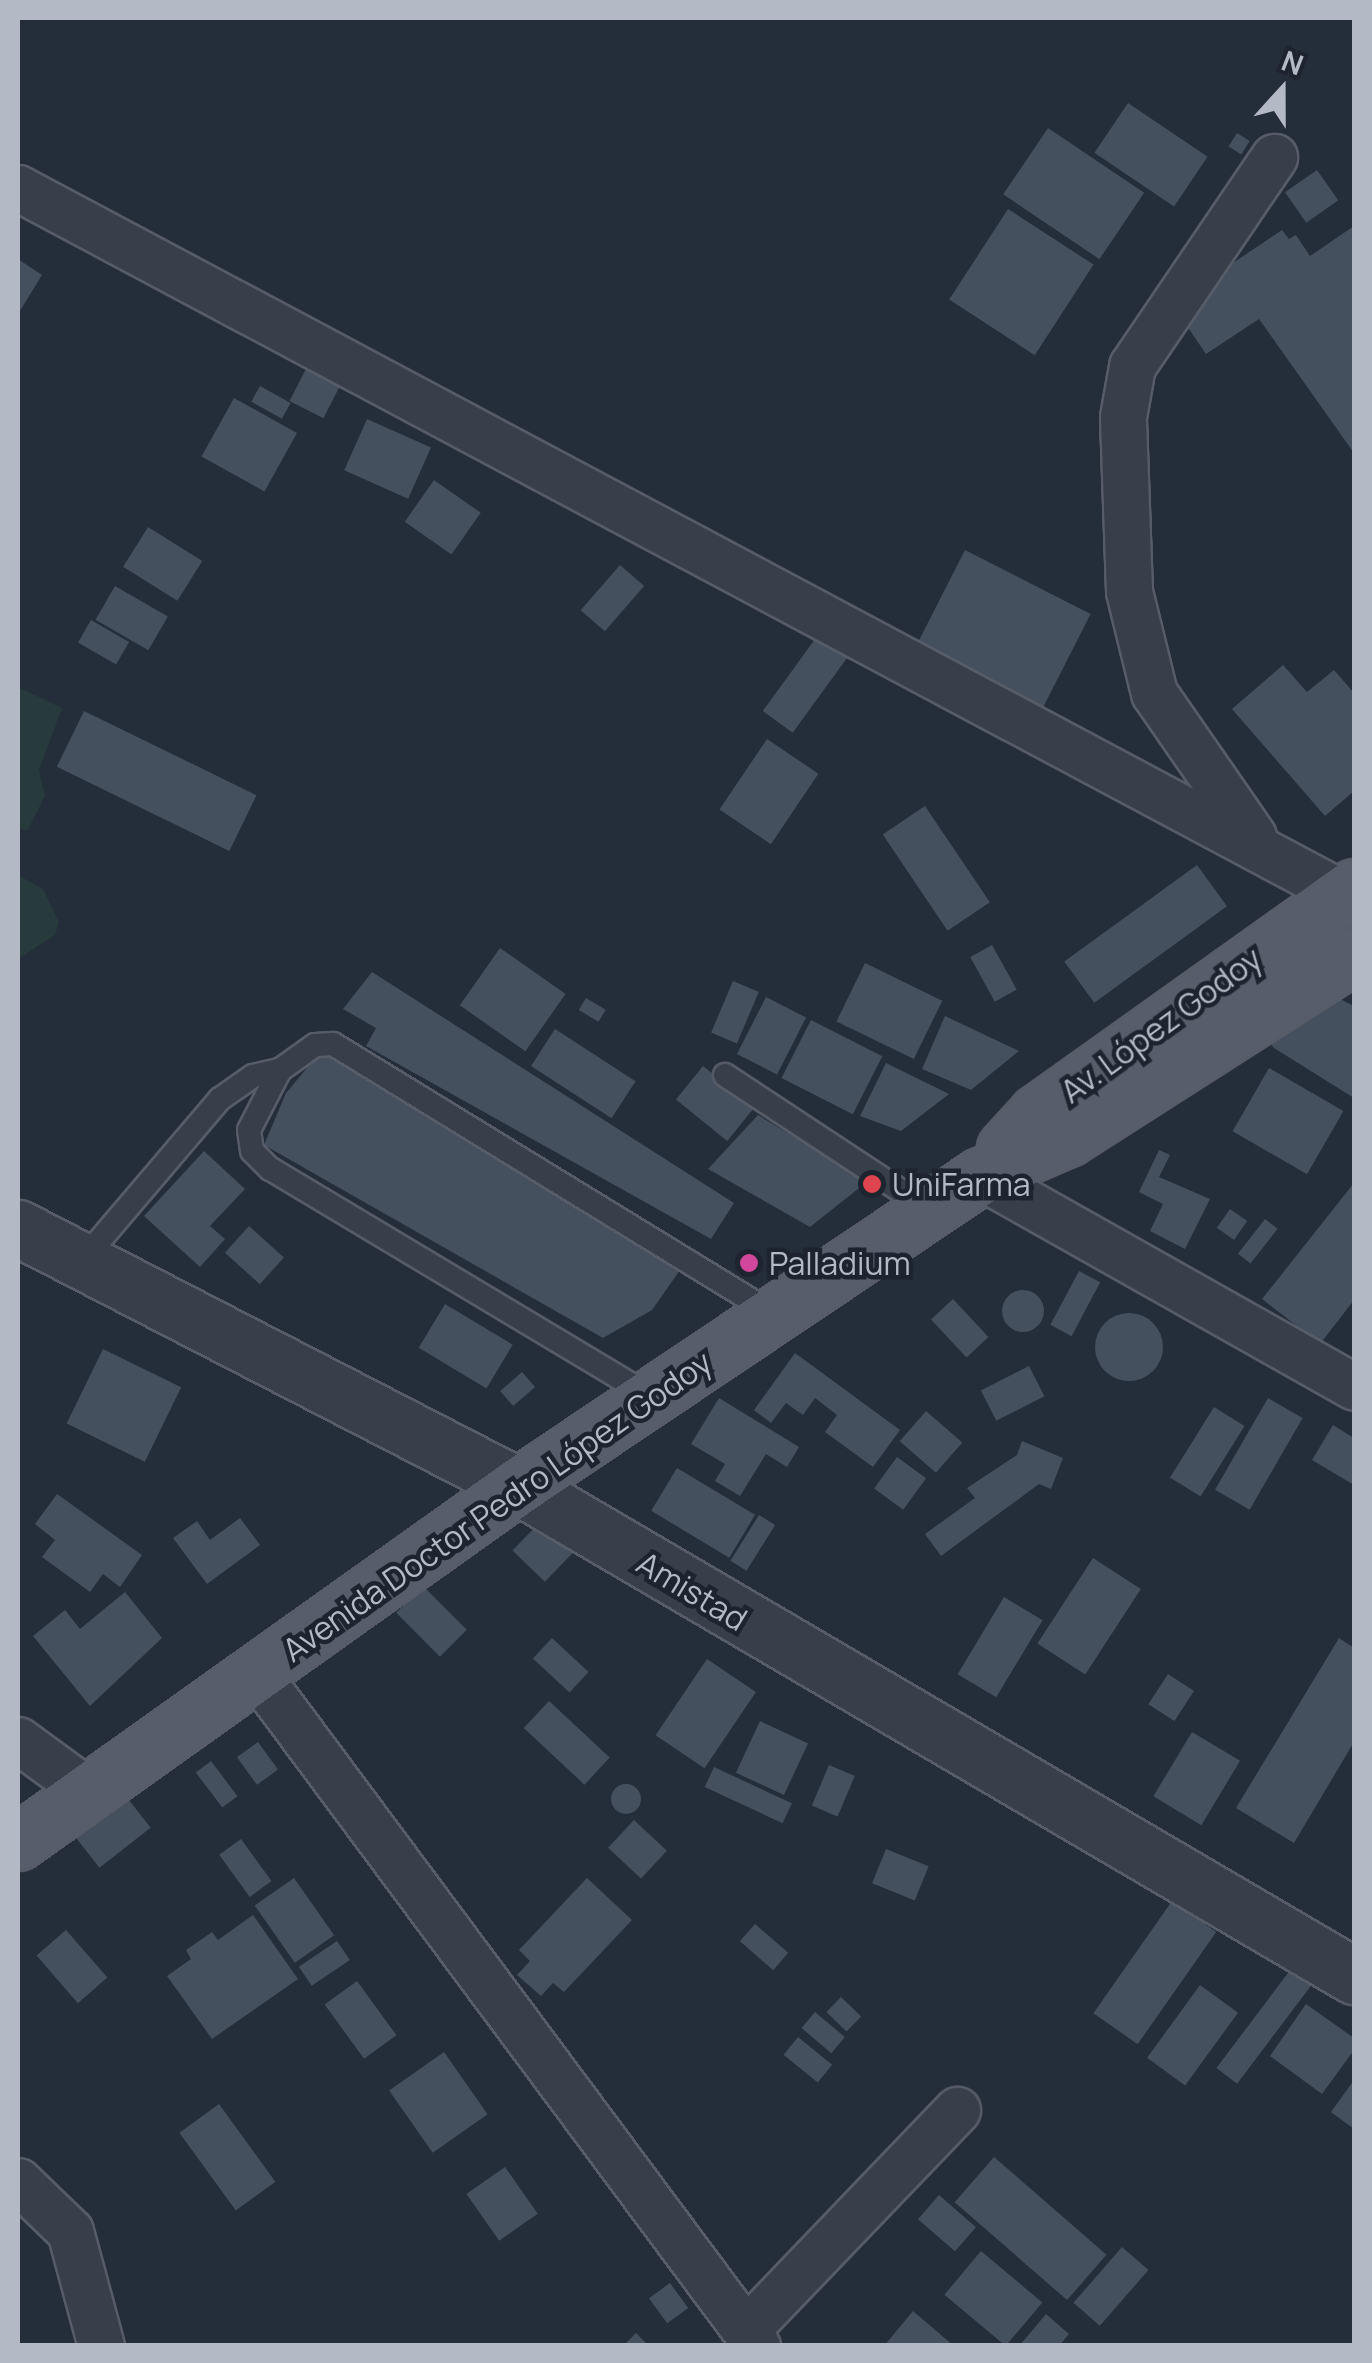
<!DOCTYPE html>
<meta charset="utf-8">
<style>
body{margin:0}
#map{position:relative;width:1372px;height:2363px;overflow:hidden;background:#242d3a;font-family:Manrope,sans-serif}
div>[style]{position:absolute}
.green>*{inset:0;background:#273a3c}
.building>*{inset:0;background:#45505e;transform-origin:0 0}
.round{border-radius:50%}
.roads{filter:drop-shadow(2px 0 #565d68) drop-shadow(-2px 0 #565d68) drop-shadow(0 2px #565d68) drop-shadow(0 -2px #565d68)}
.service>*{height:22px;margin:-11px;padding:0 11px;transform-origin:11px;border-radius:11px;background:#373f4a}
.minor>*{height:45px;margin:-22.5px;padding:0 22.5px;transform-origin:22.5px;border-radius:22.5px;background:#373f4a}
.tertiary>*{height:55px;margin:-27.5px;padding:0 27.5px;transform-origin:27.5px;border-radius:27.5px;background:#373f4a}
.primary>*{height:55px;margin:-27.5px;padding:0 27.5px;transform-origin:27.5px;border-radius:27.5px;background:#555e6a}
.dots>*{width:28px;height:28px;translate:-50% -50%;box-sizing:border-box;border:5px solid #1d242f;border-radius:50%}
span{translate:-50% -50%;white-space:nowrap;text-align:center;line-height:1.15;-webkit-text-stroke:9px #1d242f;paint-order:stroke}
.street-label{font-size:32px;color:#b3bac6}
.poi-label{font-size:32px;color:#b3bac6}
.left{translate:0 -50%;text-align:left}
.frame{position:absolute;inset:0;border:20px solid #b3bac6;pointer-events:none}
.north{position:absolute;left:1232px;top:40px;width:100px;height:100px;-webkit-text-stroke:8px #1d242f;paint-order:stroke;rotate:21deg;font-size:28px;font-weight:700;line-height:40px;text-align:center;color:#b3bac6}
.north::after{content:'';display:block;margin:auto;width:35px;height:45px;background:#b3bac6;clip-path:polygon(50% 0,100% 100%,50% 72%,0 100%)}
</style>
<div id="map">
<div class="green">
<div style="clip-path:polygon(18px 687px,62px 708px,39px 770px,45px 796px,27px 831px,18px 828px)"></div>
<div style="clip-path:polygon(18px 875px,43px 889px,59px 922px,55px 935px,18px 959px)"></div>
</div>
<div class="building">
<div style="left:1128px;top:103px;width:96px;height:60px;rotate:34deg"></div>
<div style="left:1048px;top:128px;width:116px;height:80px;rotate:34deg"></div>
<div style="left:1237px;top:133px;width:15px;height:16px;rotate:32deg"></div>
<div style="left:1317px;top:170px;width:37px;height:39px;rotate:55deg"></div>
<div style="left:1008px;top:209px;width:102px;height:108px;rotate:33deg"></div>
<div style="clip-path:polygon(1354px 226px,1354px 453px,1259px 319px,1206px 354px,1172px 304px,1282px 230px,1289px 239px,1296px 235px,1310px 256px)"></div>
<div style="clip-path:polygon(18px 259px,42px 275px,18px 314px)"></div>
<div style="left:310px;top:361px;width:38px;height:45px;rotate:27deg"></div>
<div style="left:260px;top:386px;width:35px;height:18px;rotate:29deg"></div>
<div style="left:234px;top:398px;width:72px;height:67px;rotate:29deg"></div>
<div style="left:367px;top:419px;width:70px;height:56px;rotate:24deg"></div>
<div style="left:434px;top:480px;width:57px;height:51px;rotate:35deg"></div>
<div style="left:148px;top:527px;width:64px;height:47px;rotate:32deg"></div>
<div style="left:965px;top:550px;width:141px;height:106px;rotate:27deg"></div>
<div style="left:620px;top:565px;width:32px;height:60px;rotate:41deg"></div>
<div style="left:115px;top:586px;width:61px;height:39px;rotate:30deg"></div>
<div style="left:91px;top:620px;width:44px;height:26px;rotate:30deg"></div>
<div style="left:818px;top:635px;width:37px;height:94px;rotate:36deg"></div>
<div style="clip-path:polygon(1283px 665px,1307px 692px,1334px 670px,1354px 693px,1354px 791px,1325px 816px,1232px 709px)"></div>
<div style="left:84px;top:711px;width:192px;height:62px;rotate:26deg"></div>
<div style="left:767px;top:739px;width:62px;height:85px;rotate:34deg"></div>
<div style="left:925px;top:806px;width:116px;height:51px;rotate:56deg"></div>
<div style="left:1197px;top:865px;width:51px;height:164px;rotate:54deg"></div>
<div style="left:992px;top:945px;width:51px;height:25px;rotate:61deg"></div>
<div style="left:500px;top:948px;width:80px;height:70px;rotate:35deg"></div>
<div style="left:865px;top:963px;width:86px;height:65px;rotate:26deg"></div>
<div style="clip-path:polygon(372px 972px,734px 1203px,711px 1239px,366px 1046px,376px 1028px,343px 1009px)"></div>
<div style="left:733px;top:981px;width:28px;height:56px;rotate:23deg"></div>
<div style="left:766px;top:997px;width:45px;height:64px;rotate:27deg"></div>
<div style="left:586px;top:998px;width:23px;height:14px;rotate:31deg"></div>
<div style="clip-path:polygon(1338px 998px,1354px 1006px,1354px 1098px,1274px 1048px,1261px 1032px)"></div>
<div style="clip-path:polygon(945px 1016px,1019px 1051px,971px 1090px,922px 1069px)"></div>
<div style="left:811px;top:1020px;width:80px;height:65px;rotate:27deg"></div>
<div style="left:555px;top:1029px;width:96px;height:44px;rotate:33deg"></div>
<div style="clip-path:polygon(322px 1050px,685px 1263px,652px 1310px,603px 1338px,264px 1145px,286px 1093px)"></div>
<div style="clip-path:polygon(886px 1063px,949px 1094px,901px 1131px,860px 1116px)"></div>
<div style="left:703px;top:1066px;width:66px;height:43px;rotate:39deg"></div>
<div style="left:1269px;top:1068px;width:86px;height:73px;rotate:30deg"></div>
<div style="clip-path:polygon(758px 1115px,868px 1181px,810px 1227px,708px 1169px)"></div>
<div style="clip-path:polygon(1159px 1150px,1170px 1155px,1159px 1177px,1210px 1199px,1185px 1249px,1150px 1231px,1163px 1204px,1139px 1192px)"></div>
<div style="clip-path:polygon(204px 1151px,245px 1189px,210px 1226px,225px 1239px,200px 1267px,144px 1216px)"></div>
<div style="clip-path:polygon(1354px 1183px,1354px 1300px,1320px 1344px,1262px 1299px)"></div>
<div style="left:1230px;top:1209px;width:21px;height:23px;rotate:35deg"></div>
<div style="left:1265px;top:1219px;width:16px;height:44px;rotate:38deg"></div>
<div style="left:249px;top:1226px;width:47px;height:36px;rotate:42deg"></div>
<div style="left:1079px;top:1271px;width:24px;height:61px;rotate:28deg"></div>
<div class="round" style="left:1002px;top:1290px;width:42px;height:42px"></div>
<div style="left:953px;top:1299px;width:52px;height:30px;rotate:47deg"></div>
<div style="left:445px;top:1304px;width:79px;height:51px;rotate:31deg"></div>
<div class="round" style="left:1095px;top:1313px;width:68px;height:68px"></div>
<div style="left:103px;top:1349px;width:87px;height:83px;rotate:26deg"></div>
<div style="clip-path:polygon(795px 1353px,900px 1430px,873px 1467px,825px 1432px,837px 1415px,815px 1398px,803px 1415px,786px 1403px,771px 1423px,754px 1410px)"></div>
<div style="left:1029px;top:1366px;width:34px;height:54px;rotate:63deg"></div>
<div style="left:522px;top:1372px;width:20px;height:29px;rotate:49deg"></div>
<div style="clip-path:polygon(719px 1398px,799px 1447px,787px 1467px,766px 1454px,740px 1496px,715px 1481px,725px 1464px,691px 1444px)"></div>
<div style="left:1268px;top:1398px;width:40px;height:106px;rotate:30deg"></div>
<div style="left:1214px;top:1407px;width:36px;height:83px;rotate:32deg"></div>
<div style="left:926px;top:1411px;width:48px;height:40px;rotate:41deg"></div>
<div style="clip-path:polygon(1333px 1425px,1354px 1438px,1354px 1485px,1312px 1460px)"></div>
<div style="clip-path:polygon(1022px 1441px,1063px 1458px,1051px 1489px,1039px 1484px,941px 1556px,925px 1534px,975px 1498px,967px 1488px,1017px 1455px)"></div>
<div style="left:897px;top:1457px;width:36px;height:39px;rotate:36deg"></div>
<div style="left:677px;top:1468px;width:91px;height:50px;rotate:31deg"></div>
<div style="clip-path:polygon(57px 1494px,142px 1555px,120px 1587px,103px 1574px,90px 1592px,42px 1557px,55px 1540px,35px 1524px)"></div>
<div style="left:759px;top:1515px;width:19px;height:54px;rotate:32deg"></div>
<div style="clip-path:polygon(240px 1518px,260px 1545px,207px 1584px,173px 1538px,197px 1521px,210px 1540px)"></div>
<div style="left:541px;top:1521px;width:45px;height:41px;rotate:44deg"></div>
<div style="left:1093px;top:1558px;width:57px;height:102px;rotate:33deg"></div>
<div style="left:423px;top:1586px;width:62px;height:38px;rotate:45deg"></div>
<div style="clip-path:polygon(125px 1592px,162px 1638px,90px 1706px,33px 1636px,65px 1610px,80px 1629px)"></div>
<div style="left:1004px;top:1597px;width:45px;height:90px;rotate:31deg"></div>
<div style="left:552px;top:1638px;width:50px;height:28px;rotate:43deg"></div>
<div style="clip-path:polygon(1339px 1638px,1354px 1648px,1354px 1742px,1294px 1843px,1236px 1808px)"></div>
<div style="left:707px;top:1659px;width:59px;height:92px;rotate:34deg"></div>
<div style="left:1168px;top:1674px;width:31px;height:36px;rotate:33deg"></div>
<div style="left:549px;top:1701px;width:83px;height:37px;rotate:43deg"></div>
<div style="left:760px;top:1721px;width:53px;height:57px;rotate:25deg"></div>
<div style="left:1192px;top:1732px;width:56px;height:75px;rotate:31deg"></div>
<div style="left:258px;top:1742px;width:34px;height:26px;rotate:54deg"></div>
<div style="left:211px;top:1761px;width:44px;height:19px;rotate:53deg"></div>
<div style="left:829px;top:1765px;width:28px;height:44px;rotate:23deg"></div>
<div style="left:714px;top:1767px;width:86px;height:22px;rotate:25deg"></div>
<div class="round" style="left:611px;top:1784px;width:30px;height:30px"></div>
<div style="left:118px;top:1786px;width:53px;height:65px;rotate:52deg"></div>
<div style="left:634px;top:1820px;width:45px;height:38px;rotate:43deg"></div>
<div style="left:241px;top:1839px;width:52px;height:27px;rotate:54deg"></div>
<div style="left:886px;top:1849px;width:46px;height:37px;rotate:22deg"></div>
<div style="left:294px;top:1878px;width:70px;height:48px;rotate:55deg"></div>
<div style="clip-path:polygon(587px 1878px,632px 1920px,564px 1992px,553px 1983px,541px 1996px,517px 1975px,530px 1961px,519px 1950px)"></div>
<div style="left:1172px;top:1901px;width:54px;height:137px;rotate:35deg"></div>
<div style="clip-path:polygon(253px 1915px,298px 1979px,212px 2039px,167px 1976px,191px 1959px,186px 1950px,212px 1932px,218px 1940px)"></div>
<div style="left:755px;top:1924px;width:44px;height:23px;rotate:41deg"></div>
<div style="left:66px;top:1930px;width:63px;height:39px;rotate:49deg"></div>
<div style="left:337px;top:1941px;width:23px;height:46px;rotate:56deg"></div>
<div style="left:1294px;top:1965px;width:26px;height:129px;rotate:37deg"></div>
<div style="left:357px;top:1981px;width:67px;height:40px;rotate:54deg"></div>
<div style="left:1200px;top:1985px;width:47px;height:90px;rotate:36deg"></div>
<div style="left:841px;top:1997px;width:28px;height:21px;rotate:44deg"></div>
<div style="clip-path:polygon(1306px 2004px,1354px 2038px,1354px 2050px,1322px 2094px,1270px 2056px)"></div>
<div style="left:815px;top:2012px;width:39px;height:21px;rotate:40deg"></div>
<div style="left:798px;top:2037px;width:44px;height:23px;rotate:39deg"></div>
<div style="left:444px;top:2052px;width:76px;height:67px;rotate:55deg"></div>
<div style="clip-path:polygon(1354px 2080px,1354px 2129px,1331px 2112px)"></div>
<div style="left:219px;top:2104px;width:96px;height:49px;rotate:54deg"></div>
<div style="left:994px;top:2157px;width:149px;height:60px;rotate:41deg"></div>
<div style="left:505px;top:2167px;width:57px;height:47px;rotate:55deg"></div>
<div style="left:939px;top:2195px;width:49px;height:32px;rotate:41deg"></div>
<div style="left:1122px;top:2247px;width:35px;height:74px;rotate:41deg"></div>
<div style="left:981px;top:2251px;width:80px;height:57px;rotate:40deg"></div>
<div style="left:670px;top:2283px;width:31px;height:26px;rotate:54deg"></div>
<div style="clip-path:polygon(913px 2311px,954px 2346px,884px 2346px)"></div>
<div style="clip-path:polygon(1046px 2314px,1069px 2334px,1059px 2346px,1019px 2346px)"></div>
<div style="clip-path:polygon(636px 2333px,649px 2346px,623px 2346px)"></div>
</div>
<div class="roads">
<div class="service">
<div style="left:725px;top:1075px;width:245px;rotate:33.4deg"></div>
<div style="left:82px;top:1261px;width:213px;rotate:-49.6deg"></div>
<div style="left:220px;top:1099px;width:40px;rotate:-34.9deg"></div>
<div style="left:253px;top:1076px;width:28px;rotate:-13deg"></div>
<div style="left:650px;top:1396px;width:443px;rotate:-149.1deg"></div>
<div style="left:270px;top:1169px;width:25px;rotate:-135deg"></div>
<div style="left:252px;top:1151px;width:21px;rotate:-98deg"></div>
<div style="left:249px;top:1130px;width:68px;rotate:-62.7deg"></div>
<div style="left:280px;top:1070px;width:43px;rotate:-35.5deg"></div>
<div style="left:315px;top:1045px;width:18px;rotate:-3deg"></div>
<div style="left:333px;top:1044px;width:515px;rotate:31.5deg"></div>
</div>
<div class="minor">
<div style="left:18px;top:188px;width:1514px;rotate:28.05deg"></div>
<div style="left:1253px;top:836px;width:174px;rotate:-124.7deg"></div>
<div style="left:1154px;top:693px;width:105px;rotate:-103.8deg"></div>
<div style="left:1129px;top:591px;width:174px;rotate:-92deg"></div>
<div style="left:1123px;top:417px;width:52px;rotate:-80deg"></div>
<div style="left:1132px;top:366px;width:253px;rotate:-55.8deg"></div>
<div style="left:980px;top:1176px;width:429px;rotate:29.4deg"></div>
<div style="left:257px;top:1674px;width:838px;rotate:53.35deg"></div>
<div style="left:18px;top:1740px;width:88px;rotate:36.2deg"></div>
<div style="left:18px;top:2181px;width:72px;rotate:43.9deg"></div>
<div style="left:70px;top:2231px;width:119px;rotate:74.9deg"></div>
<div style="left:746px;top:2330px;width:305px;rotate:-46.2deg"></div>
</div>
<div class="tertiary">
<div style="left:18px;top:1228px;width:563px;rotate:27.29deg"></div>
<div style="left:518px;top:1486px;width:969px;rotate:30.38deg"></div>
</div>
<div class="primary">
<div style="left:1005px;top:1148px;width:47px;rotate:-47.6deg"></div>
<div style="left:1037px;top:1113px;width:389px;rotate:-35.5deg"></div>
<div style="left:18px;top:1842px;width:614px;rotate:-35.45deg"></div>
<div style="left:518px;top:1486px;width:556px;rotate:-33.86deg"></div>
<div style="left:980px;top:1176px;width:96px;rotate:-23.4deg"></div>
<div style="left:1068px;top:1138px;width:340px;rotate:-32.6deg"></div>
</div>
</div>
<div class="dots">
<div style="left:872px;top:1184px;background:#e0444e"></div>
<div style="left:749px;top:1263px;background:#d1479c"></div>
</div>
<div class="street-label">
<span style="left:1161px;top:1025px;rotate:-36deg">Av. López Godoy</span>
<span style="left:497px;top:1506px;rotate:-35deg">Avenida Doctor Pedro López Godoy</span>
<span style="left:692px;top:1591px;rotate:31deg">Amistad</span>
</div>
<div class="poi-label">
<span class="left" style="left:892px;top:1184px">UniFarma</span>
<span class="left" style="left:769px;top:1263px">Palladium</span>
</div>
<div class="frame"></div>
<div class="north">N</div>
</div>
